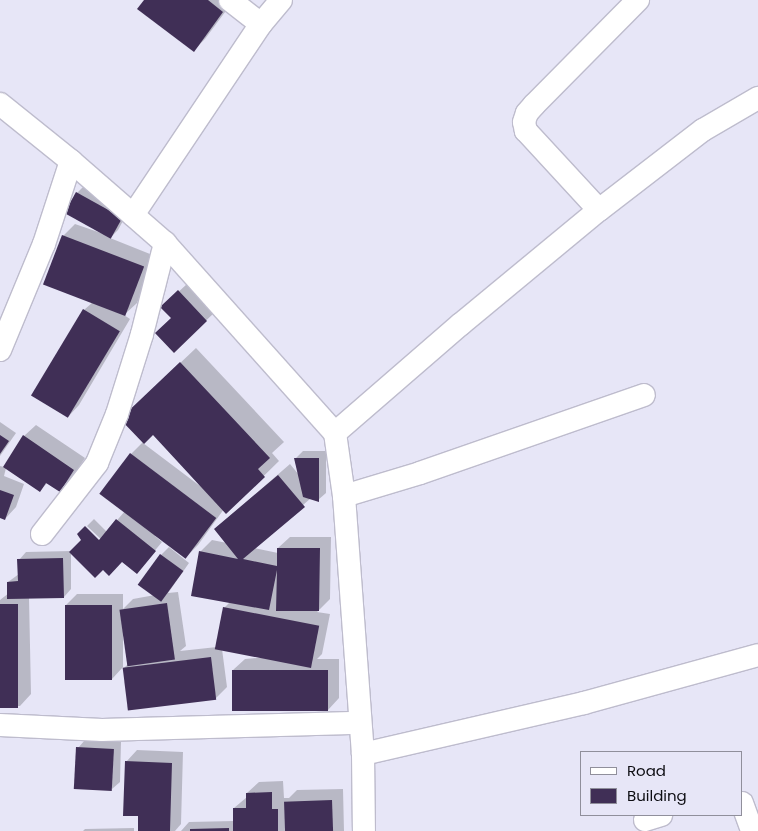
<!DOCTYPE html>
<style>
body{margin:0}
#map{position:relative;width:758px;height:831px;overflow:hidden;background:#e7e6f7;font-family:Poppins,sans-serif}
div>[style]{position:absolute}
.shadow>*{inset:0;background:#0003}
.building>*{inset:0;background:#402f56;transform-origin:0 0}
.roads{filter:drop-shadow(1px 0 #bebccd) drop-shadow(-1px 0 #bebccd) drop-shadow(0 1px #bebccd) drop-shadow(0 -1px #bebccd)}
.minor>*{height:22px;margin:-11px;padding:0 11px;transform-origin:11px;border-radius:11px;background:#fff}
span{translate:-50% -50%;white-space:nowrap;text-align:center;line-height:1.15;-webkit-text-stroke:5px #e7e6f7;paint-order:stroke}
.legend{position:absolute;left:580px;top:751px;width:162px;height:65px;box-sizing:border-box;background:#e7e6f7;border:1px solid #908f9b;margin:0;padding:6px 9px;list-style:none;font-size:15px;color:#0d0d12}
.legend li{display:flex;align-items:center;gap:10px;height:25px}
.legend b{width:25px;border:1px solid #908f9b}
</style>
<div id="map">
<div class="shadow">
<div style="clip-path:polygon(145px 0,234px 0,205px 39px,194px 50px)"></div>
<div style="clip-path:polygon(85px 185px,129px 210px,118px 230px,110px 238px,155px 256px,137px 303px,124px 315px,130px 319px,79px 405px,68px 417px,84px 310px,93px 302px,63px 236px,75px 224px,104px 234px,77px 193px)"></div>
<div style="clip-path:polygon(187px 284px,214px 313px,174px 351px,172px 318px,162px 307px)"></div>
<div style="clip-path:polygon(evenodd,196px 348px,284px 442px,272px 453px,279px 461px,227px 512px,224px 509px,198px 545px,186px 557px,156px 535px,155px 536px,162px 542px,137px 572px,122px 561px,71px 552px,71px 589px,64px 597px,29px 597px,31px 694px,20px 706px,0 706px,0 600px,9px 593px,8px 582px,19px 574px,19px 560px,26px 552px,71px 551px,82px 540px,79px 534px,86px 527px,103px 545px,105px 543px,87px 526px,94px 519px,107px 532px,125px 511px,131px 454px,143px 442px,137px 404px,196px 348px,154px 433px,200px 486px,143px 443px,154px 433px)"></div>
<div style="clip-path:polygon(0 422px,16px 433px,0 456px)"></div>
<div style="clip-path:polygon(36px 425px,85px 458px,71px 479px,60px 490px,48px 482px,40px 491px,6px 468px,4px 476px,24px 484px,16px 507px,5px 519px,0 517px,0 466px,4px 467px,24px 436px)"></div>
<div style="clip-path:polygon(303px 451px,326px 451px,326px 493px,318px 500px,311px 498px,254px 548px,278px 553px,278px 548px,290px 537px,331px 537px,330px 599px,317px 612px,330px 614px,322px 654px,317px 659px,339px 659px,339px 698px,328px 710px,233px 670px,245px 659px,269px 657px,222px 649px,227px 687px,215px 699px,124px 668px,129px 663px,123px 632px,123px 667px,112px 679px,66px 605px,77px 594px,123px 594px,123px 609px,133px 599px,155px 595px,161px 555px,169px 547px,189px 563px,168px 593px,178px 592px,186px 646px,180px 651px,217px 647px,224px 608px,230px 602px,200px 552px,212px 540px,227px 543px,215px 529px,290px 464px,299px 475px,296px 458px)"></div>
<div style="clip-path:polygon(85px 740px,121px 742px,120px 782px,112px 789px,78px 748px)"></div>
<div style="clip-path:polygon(137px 750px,183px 752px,181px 824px,175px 831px,139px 831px,140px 815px,126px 762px)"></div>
<div style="clip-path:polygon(283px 781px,284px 798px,289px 798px,297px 790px,343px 789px,344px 831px,181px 831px,189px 822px,234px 821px,234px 808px,247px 797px,247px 793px,259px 782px)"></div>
<div style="clip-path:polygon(134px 828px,134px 831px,83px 831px,85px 829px)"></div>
</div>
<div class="building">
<div style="clip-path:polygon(144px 0,208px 0,223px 12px,194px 52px,137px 9px)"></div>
<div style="left:76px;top:192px;width:53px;height:24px;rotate:29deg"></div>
<div style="left:62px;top:235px;width:88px;height:53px;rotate:21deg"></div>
<div style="clip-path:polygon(178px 290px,207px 321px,174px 353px,155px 333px,171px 318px,160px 307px)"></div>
<div style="left:83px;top:309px;width:43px;height:101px;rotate:31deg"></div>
<div style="clip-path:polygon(180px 362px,270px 458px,258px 469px,265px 477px,226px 514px,153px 435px,144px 444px,120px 419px)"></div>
<div style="clip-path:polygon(0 435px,9px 441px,0 454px)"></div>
<div style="clip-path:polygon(23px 435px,74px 470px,60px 492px,46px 483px,40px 492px,3px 467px)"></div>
<div style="left:130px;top:453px;width:108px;height:51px;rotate:37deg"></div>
<div style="clip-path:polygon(294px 458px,319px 458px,319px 502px,303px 497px)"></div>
<div style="clip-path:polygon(278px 475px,305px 507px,243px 559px,277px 566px,277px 548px,320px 548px,319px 611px,276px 611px,277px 570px,269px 610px,191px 596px,199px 551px,238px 559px,214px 529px)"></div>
<div style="clip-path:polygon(0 490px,14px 495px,5px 520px,0 518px)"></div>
<div style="clip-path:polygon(116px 519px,156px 551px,137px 574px,122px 562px,109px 576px,103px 570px,95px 578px,69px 552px,81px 540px,77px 534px,85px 526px,99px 540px)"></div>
<div style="left:160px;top:554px;width:29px;height:38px;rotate:36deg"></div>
<div style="clip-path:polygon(63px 558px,64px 598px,7px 599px,7px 582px,18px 581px,17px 559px)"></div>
<div style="left:167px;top:603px;width:57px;height:48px;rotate:82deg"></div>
<div style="left:0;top:604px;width:18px;height:104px"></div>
<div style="left:65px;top:605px;width:47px;height:75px"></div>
<div style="left:223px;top:607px;width:98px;height:43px;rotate:11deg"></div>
<div style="left:211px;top:657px;width:43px;height:89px;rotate:83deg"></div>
<div style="left:232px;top:670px;width:96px;height:41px"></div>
<div style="left:76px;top:747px;width:38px;height:42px;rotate:3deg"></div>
<div style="clip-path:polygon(125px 761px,172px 763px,170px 831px,138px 831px,138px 816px,123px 816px)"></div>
<div style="clip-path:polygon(272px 792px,272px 809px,278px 809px,278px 831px,233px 831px,233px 808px,246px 808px,246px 793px)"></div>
<div style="left:332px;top:800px;width:31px;height:48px;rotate:88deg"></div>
<div style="clip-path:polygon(229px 828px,229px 831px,190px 831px,190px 829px)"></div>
</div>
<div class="roads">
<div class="minor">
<div style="left:230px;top:0;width:39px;rotate:38deg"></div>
<div style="left:0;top:104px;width:91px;rotate:38.8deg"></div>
<div style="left:71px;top:161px;width:125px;rotate:41.1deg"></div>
<div style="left:165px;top:243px;width:255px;rotate:48.2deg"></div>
<div style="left:335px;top:433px;width:64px;rotate:81.9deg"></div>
<div style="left:344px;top:496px;width:259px;rotate:85.8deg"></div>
<div style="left:363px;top:754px;width:77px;rotate:89.3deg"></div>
<div style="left:599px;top:210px;width:108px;rotate:-132.7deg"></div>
<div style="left:526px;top:131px;width:9px;rotate:-103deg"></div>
<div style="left:524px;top:122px;width:9px;rotate:-72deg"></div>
<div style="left:527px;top:113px;width:11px;rotate:-49deg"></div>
<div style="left:534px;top:105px;width:148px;rotate:-45.3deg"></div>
<div style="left:133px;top:215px;width:230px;rotate:-56.2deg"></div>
<div style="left:261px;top:24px;width:31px;rotate:-50deg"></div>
<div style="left:0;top:350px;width:115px;rotate:-67.5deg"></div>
<div style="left:44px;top:244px;width:87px;rotate:-72deg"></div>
<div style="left:335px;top:433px;width:167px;rotate:-40.9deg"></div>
<div style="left:461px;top:324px;width:179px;rotate:-39.6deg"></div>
<div style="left:599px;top:210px;width:131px;rotate:-37.6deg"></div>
<div style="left:703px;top:130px;width:64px;rotate:-30.2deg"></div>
<div style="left:344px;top:496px;width:79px;rotate:-16.8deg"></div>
<div style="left:420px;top:473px;width:237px;rotate:-19.2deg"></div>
<div style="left:42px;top:534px;width:90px;rotate:-52.2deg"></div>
<div style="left:97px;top:463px;width:53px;rotate:-67.8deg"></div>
<div style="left:117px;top:414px;width:84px;rotate:-72.6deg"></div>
<div style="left:142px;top:334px;width:94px;rotate:-75.8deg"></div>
<div style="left:0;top:725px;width:102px;rotate:2.8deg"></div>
<div style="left:102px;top:730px;width:258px;rotate:-1.6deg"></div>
<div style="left:363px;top:754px;width:227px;rotate:-13deg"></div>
<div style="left:584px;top:703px;width:180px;rotate:-15.4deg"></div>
<div style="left:742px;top:803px;width:30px;rotate:70deg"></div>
<div style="left:645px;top:820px;width:17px;rotate:-17deg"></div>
</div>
</div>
<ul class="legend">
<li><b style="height:6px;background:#fff"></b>Road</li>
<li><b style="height:14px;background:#402f56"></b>Building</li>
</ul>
</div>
